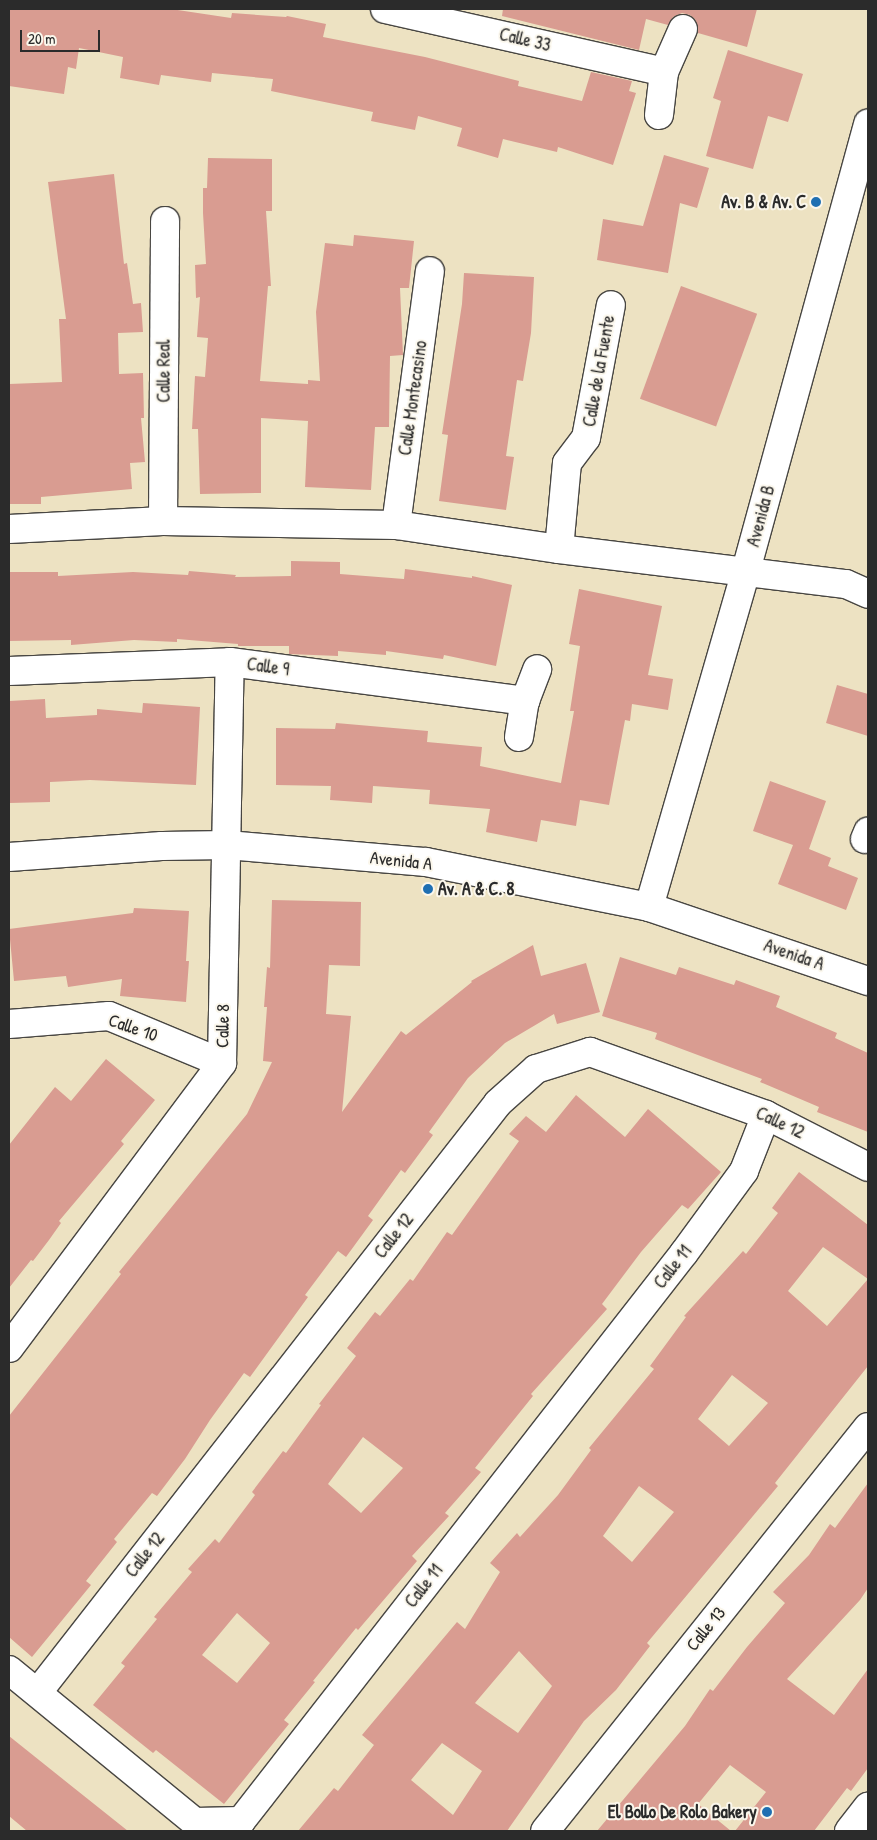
<!DOCTYPE html>
<style>
body{margin:0}
#map{position:relative;width:877px;height:1840px;overflow:hidden;background:#ede2c2;font-family:"Patrick Hand",sans-serif}
div>[style]{position:absolute}
.building>*{inset:0;background:#d99c91;transform-origin:0 0}
.roads{filter:drop-shadow(1px 0 #484642) drop-shadow(-1px 0 #484642) drop-shadow(0 1px #484642) drop-shadow(0 -1px #484642)}
.street>*{height:28px;margin:-14px;padding:0 14px;transform-origin:14px;border-radius:14px;background:#fff}
.secondary>*{height:28px;margin:-14px;padding:0 14px;transform-origin:14px;border-radius:14px;background:#fff}
.dots>*{width:14px;height:14px;translate:-50% -50%;box-sizing:border-box;border:2px solid #fbf7ec;border-radius:50%}
span{translate:-50% -50%;white-space:nowrap;text-align:center;line-height:1.15;-webkit-text-stroke:4px #fbf7ec;paint-order:stroke}
.street-label{font-size:18px;color:#2b2b2b}
.poi-label{font-size:18px;color:#2b2b2b;font-weight:700}
.right{translate:-100% -50%;text-align:right}
.left{translate:0 -50%;text-align:left}
.frame{position:absolute;inset:0;border:10px solid #2b2b2b;pointer-events:none}
.scale{position:absolute;left:20px;top:30px;width:80px;height:22px;box-sizing:border-box;border:2px solid #2b2b2b;border-top:0;padding-left:6px;font-size:15px;line-height:18px;white-space:nowrap;color:#2b2b2b;-webkit-text-stroke:4px #fbf7ec;paint-order:stroke}
</style>
<div id="map">
<div class="building">
<div style="clip-path:polygon(9px 9px,171px 9px,231px 18px,232px 13px,286px 17px,287px 16px,326px 24px,323px 37px,425px 57px,519px 81px,518px 86px,582px 101px,591px 72px,632px 81px,629px 91px,636px 93px,613px 165px,558px 147px,557px 152px,503px 139px,498px 158px,457px 146px,462px 128px,418px 116px,415px 130px,371px 121px,373px 112px,271px 91px,273px 79px,212px 73px,211px 82px,161px 75px,159px 85px,120px 78px,123px 57px,79px 48px,76px 69px,68px 67px,64px 94px,9px 86px)"></div>
<div style="clip-path:polygon(503px 9px,757px 9px,747px 47px,698px 33px,698px 27px,695px 19px,690px 15px,682px 13px,673px 17px,668px 25px,646px 19px,639px 50px,502px 16px)"></div>
<div style="clip-path:polygon(728px 50px,803px 74px,788px 122px,768px 116px,753px 169px,706px 156px,721px 101px,713px 98px)"></div>
<div style="clip-path:polygon(664px 155px,709px 168px,697px 208px,680px 203px,668px 273px,597px 260px,603px 219px,643px 226px)"></div>
<div style="clip-path:polygon(208px 158px,272px 159px,272px 211px,266px 211px,271px 286px,268px 286px,260px 381px,308px 384px,308px 380px,320px 381px,316px 312px,325px 243px,353px 246px,354px 235px,414px 241px,409px 288px,400px 288px,403px 355px,390px 356px,389px 427px,375px 427px,371px 490px,305px 487px,308px 421px,261px 418px,261px 493px,200px 494px,198px 429px,192px 429px,195px 376px,205px 377px,208px 338px,197px 337px,200px 297px,196px 298px,195px 265px,206px 264px,203px 213px,203px 188px,207px 188px)"></div>
<div style="clip-path:polygon(114px 174px,124px 264px,127px 263px,133px 304px,141px 303px,143px 332px,118px 333px,119px 374px,143px 373px,144px 418px,141px 418px,145px 462px,130px 463px,132px 489px,41px 497px,41px 504px,9px 504px,9px 384px,62px 382px,59px 319px,66px 319px,48px 182px)"></div>
<div style="clip-path:polygon(464px 273px,534px 277px,531px 333px,523px 381px,517px 380px,506px 456px,514px 457px,506px 510px,439px 501px,448px 435px,442px 434px,462px 304px)"></div>
<div style="left:681px;top:286px;width:81px;height:120px;rotate:20deg"></div>
<div style="clip-path:polygon(291px 561px,340px 562px,340px 574px,404px 579px,405px 569px,472px 578px,472px 576px,512px 585px,496px 666px,444px 655px,443px 659px,386px 651px,386px 655px,338px 651px,338px 656px,289px 654px,289px 646px,238px 646px,238px 644px,177px 639px,177px 642px,134px 640px,71px 645px,71px 640px,9px 641px,9px 572px,58px 572px,58px 576px,133px 572px,188px 575px,189px 571px,236px 575px,235px 577px,291px 576px)"></div>
<div style="clip-path:polygon(579px 589px,662px 606px,648px 675px,673px 679px,668px 710px,632px 704px,630px 721px,625px 720px,609px 805px,580px 800px,576px 826px,541px 820px,537px 842px,486px 832px,490px 809px,429px 804px,430px 790px,373px 786px,372px 803px,330px 800px,331px 786px,276px 785px,276px 728px,335px 729px,336px 723px,428px 731px,427px 742px,482px 747px,480px 766px,561px 783px,574px 711px,570px 711px,580px 646px,569px 644px)"></div>
<div style="clip-path:polygon(837px 685px,868px 694px,868px 736px,826px 723px)"></div>
<div style="clip-path:polygon(45px 699px,46px 718px,97px 715px,97px 709px,142px 713px,143px 703px,200px 707px,196px 785px,90px 780px,50px 782px,50px 802px,9px 803px,9px 701px)"></div>
<div style="clip-path:polygon(770px 781px,826px 801px,809px 849px,831px 858px,828px 866px,858px 878px,846px 910px,778px 884px,793px 845px,753px 831px)"></div>
<div style="clip-path:polygon(272px 900px,361px 902px,360px 966px,329px 965px,326px 1014px,351px 1016px,342px 1112px,401px 1031px,406px 1035px,472px 982px,471px 981px,533px 945px,541px 976px,586px 963px,600px 1012px,557px 1024px,554px 1014px,505px 1043px,468px 1078px,429px 1132px,433px 1135px,405px 1173px,401px 1170px,368px 1216px,373px 1220px,346px 1257px,338px 1251px,305px 1295px,308px 1297px,250px 1377px,244px 1373px,210px 1420px,185px 1459px,157px 1496px,152px 1493px,114px 1539px,117px 1542px,86px 1581px,91px 1585px,32px 1657px,9px 1637px,9px 1416px,121px 1274px,119px 1272px,247px 1114px,272px 1062px,263px 1061px,267px 1007px,264px 1007px,267px 967px,270px 968px)"></div>
<div style="clip-path:polygon(134px 908px,189px 911px,186px 961px,189px 961px,186px 1002px,120px 996px,122px 979px,68px 987px,66px 976px,14px 981px,9px 929px,133px 913px)"></div>
<div style="clip-path:polygon(620px 957px,676px 975px,679px 967px,734px 985px,736px 980px,780px 996px,776px 1007px,837px 1033px,835px 1038px,868px 1053px,868px 1132px,817px 1112px,819px 1107px,760px 1082px,762px 1079px,655px 1039px,657px 1033px,602px 1016px)"></div>
<div style="clip-path:polygon(106px 1059px,155px 1100px,121px 1141px,124px 1144px,59px 1221px,61px 1223px,49px 1240px,33px 1261px,31px 1260px,9px 1288px,9px 1145px,55px 1087px,71px 1101px)"></div>
<div style="clip-path:polygon(evenodd,576px 1095px,625px 1137px,648px 1109px,721px 1172px,688px 1209px,682px 1205px,641px 1252px,602px 1304px,607px 1309px,531px 1394px,533px 1396px,475px 1468px,481px 1472px,445px 1513px,449px 1516px,412px 1556px,417px 1561px,358px 1630px,356px 1628px,313px 1681px,315px 1682px,284px 1720px,289px 1724px,224px 1804px,156px 1750px,153px 1753px,93px 1705px,125px 1666px,121px 1663px,157px 1619px,154px 1617px,192px 1572px,188px 1569px,215px 1539px,219px 1543px,255px 1495px,252px 1492px,283px 1451px,286px 1453px,321px 1405px,319px 1404px,356px 1356px,347px 1348px,375px 1312px,380px 1316px,410px 1279px,413px 1281px,447px 1232px,452px 1235px,519px 1141px,509px 1134px,526px 1116px,546px 1132px,576px 1095px,363px 1437px,403px 1468px,361px 1513px,328px 1484px,363px 1437px,576px 1095px,237px 1613px,270px 1643px,237px 1683px,202px 1655px,237px 1613px)"></div>
<div style="clip-path:polygon(evenodd,799px 1172px,868px 1225px,868px 1366px,775px 1483px,778px 1486px,647px 1643px,650px 1646px,616px 1690px,584px 1721px,507px 1831px,298px 1831px,334px 1788px,338px 1791px,374px 1745px,362px 1735px,457px 1622px,465px 1629px,500px 1572px,490px 1563px,517px 1533px,520px 1537px,558px 1495px,591px 1450px,589px 1448px,654px 1369px,650px 1366px,686px 1317px,684px 1316px,743px 1251px,746px 1254px,778px 1213px,772px 1208px,799px 1172px,823px 1247px,868px 1279px,827px 1326px,788px 1291px,823px 1247px,799px 1172px,732px 1375px,768px 1403px,729px 1446px,698px 1419px,732px 1375px,799px 1172px,639px 1486px,674px 1512px,632px 1562px,603px 1536px,639px 1486px,799px 1172px,519px 1651px,552px 1686px,518px 1733px,475px 1703px,519px 1651px,799px 1172px,442px 1743px,482px 1771px,453px 1815px,411px 1780px,442px 1743px)"></div>
<div style="clip-path:polygon(868px 1483px,868px 1588px,860px 1600px,787px 1679px,834px 1715px,868px 1669px,868px 1768px,851px 1791px,847px 1788px,814px 1831px,735px 1831px,766px 1792px,730px 1765px,698px 1804px,731px 1831px,597px 1831px,685px 1726px,710px 1689px,713px 1691px,747px 1647px,785px 1603px,773px 1592px,809px 1555px,830px 1524px,835px 1528px)"></div>
<div style="clip-path:polygon(9px 1736px,74px 1788px,128px 1831px,27px 1831px,9px 1816px)"></div>
</div>
<div class="roads">
<div class="street">
<div style="left:385px;top:9px;width:286px;rotate:12.7deg"></div>
<div style="left:659px;top:115px;width:43px;rotate:-83.4deg"></div>
<div style="left:664px;top:72px;width:47px;rotate:-66.2deg"></div>
<div style="left:163px;top:521px;width:300px;rotate:-89.6deg"></div>
<div style="left:396px;top:525px;width:256px;rotate:-82.4deg"></div>
<div style="left:9px;top:529px;width:154px;rotate:-3deg"></div>
<div style="left:163px;top:521px;width:233px;rotate:1deg"></div>
<div style="left:396px;top:525px;width:165px;rotate:8.4deg"></div>
<div style="left:559px;top:549px;width:289px;rotate:7deg"></div>
<div style="left:846px;top:584px;width:24px;rotate:24deg"></div>
<div style="left:559px;top:549px;width:86px;rotate:-84.7deg"></div>
<div style="left:567px;top:463px;width:31px;rotate:-53deg"></div>
<div style="left:586px;top:438px;width:135px;rotate:-79.4deg"></div>
<div style="left:9px;top:671px;width:221px;rotate:-2.3deg"></div>
<div style="left:230px;top:662px;width:298px;rotate:7.5deg"></div>
<div style="left:519px;top:737px;width:36px;rotate:-81deg"></div>
<div style="left:525px;top:701px;width:34px;rotate:-69deg"></div>
<div style="left:865px;top:839px;width:8px;rotate:-67deg"></div>
<div style="left:9px;top:1024px;width:100px;rotate:-4.6deg"></div>
<div style="left:109px;top:1016px;width:122px;rotate:22.6deg"></div>
<div style="left:9px;top:1348px;width:356px;rotate:-53.2deg"></div>
<div style="left:222px;top:1063px;width:401px;rotate:-88.9deg"></div>
<div style="left:9px;top:1670px;width:240px;rotate:39.3deg"></div>
<div style="left:195px;top:1822px;width:46px;rotate:-1.2deg"></div>
<div style="left:241px;top:1821px;width:720px;rotate:-52.05deg"></div>
<div style="left:684px;top:1253px;width:102px;rotate:-53.8deg"></div>
<div style="left:744px;top:1171px;width:60px;rotate:-68.6deg"></div>
<div style="left:38px;top:1692px;width:747px;rotate:-52.01deg"></div>
<div style="left:498px;top:1103px;width:51px;rotate:-41.8deg"></div>
<div style="left:536px;top:1069px;width:57px;rotate:-17.5deg"></div>
<div style="left:590px;top:1052px;width:187px;rotate:19.7deg"></div>
<div style="left:766px;top:1115px;width:114px;rotate:27deg"></div>
<div style="left:545px;top:1831px;width:517px;rotate:-51.36deg"></div>
<div style="left:849px;top:1831px;width:31px;rotate:-52deg"></div>
</div>
<div class="secondary">
<div style="left:9px;top:857px;width:153px;rotate:-4.1deg"></div>
<div style="left:162px;top:846px;width:65px;rotate:-0.9deg"></div>
<div style="left:227px;top:845px;width:200px;rotate:4.9deg"></div>
<div style="left:426px;top:862px;width:227px;rotate:11.4deg"></div>
<div style="left:649px;top:907px;width:231px;rotate:18.7deg"></div>
<div style="left:649px;top:907px;width:347px;rotate:-73.9deg"></div>
<div style="left:745px;top:574px;width:467px;rotate:-74.7deg"></div>
</div>
</div>
<div class="dots">
<div style="left:816px;top:202px;background:#1f6fb2"></div>
<div style="left:428px;top:889px;background:#1f6fb2"></div>
<div style="left:767px;top:1812px;background:#1f6fb2"></div>
</div>
<div class="street-label">
<span style="left:525px;top:40px;rotate:13deg">Calle 33</span>
<span style="left:164px;top:371px;rotate:-90deg">Calle Real</span>
<span style="left:599px;top:371px;rotate:-80deg">Calle de la Fuente</span>
<span style="left:413px;top:398px;rotate:-82deg">Calle Montecasino</span>
<span style="left:761px;top:516px;rotate:-75deg">Avenida B</span>
<span style="left:268px;top:667px;rotate:8deg">Calle 9</span>
<span style="left:401px;top:861px;rotate:6deg">Avenida A</span>
<span style="left:794px;top:955px;rotate:19deg">Avenida A</span>
<span style="left:223px;top:1026px;rotate:-89deg">Calle 8</span>
<span style="left:133px;top:1028px;rotate:19deg">Calle 10</span>
<span style="left:780px;top:1123px;rotate:25deg">Calle 12</span>
<span style="left:394px;top:1236px;rotate:-52deg">Calle 12</span>
<span style="left:673px;top:1267px;rotate:-52deg">Calle 11</span>
<span style="left:145px;top:1555px;rotate:-52deg">Calle 12</span>
<span style="left:424px;top:1586px;rotate:-52deg">Calle 11</span>
<span style="left:706px;top:1629px;rotate:-51deg">Calle 13</span>
</div>
<div class="poi-label">
<span class="right" style="left:806px;top:202px">Av. B &amp; Av. C</span>
<span class="left" style="left:438px;top:889px">Av. A &amp; C. 8</span>
<span class="right" style="left:757px;top:1812px">El Bollo De Rolo Bakery</span>
</div>
<div class="frame"></div>
<div class="scale">20 m</div>
</div>
